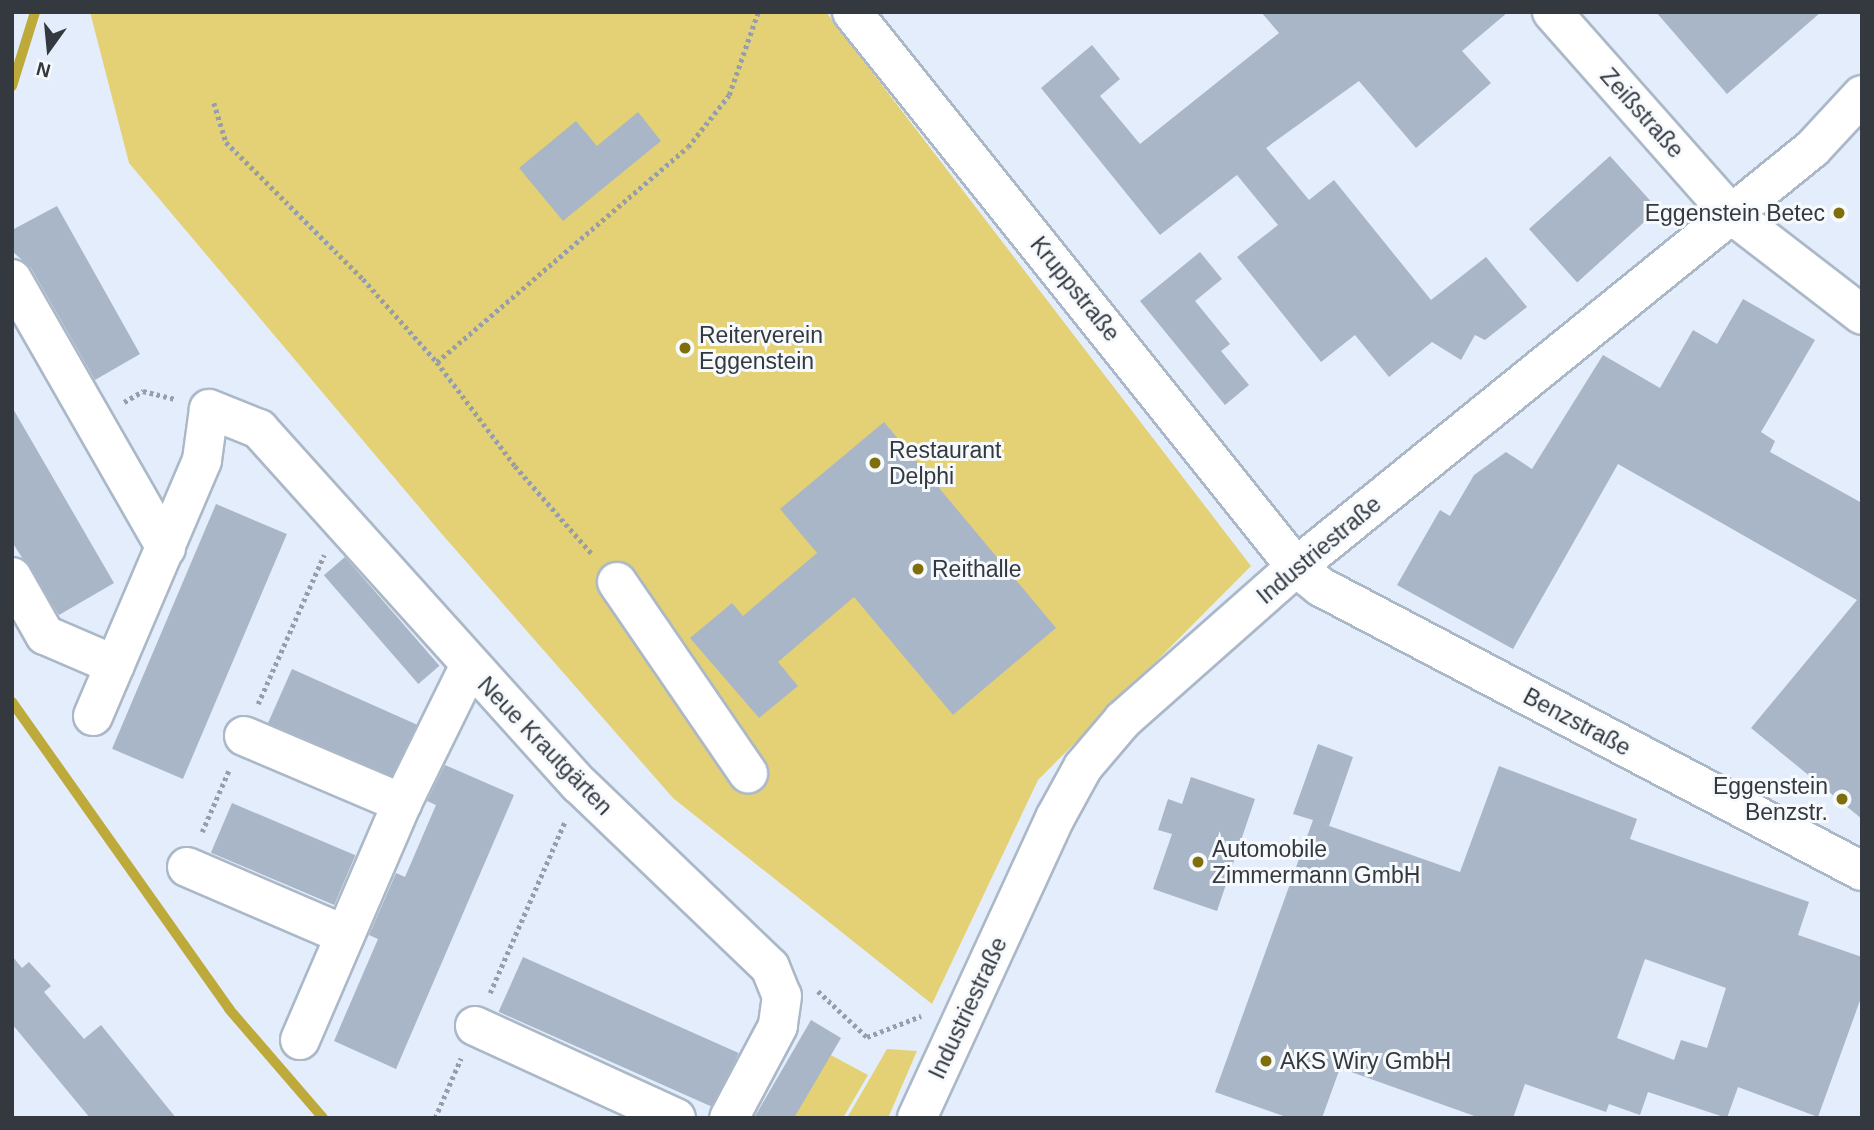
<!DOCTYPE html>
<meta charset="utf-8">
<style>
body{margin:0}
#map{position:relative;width:1874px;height:1130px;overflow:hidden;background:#e3edfb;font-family:Helvetica,sans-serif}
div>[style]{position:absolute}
.green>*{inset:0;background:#e4d175}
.stream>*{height:10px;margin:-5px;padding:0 5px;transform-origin:5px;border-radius:5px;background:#bea93b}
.building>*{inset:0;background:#a9b6c7;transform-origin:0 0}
.path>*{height:4.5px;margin-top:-2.25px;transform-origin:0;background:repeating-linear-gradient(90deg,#969ea9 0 3.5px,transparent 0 7px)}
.roads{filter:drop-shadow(2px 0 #abb8c8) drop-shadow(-2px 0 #abb8c8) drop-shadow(0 2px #abb8c8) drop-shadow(0 -2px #abb8c8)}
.minor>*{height:38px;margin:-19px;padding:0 19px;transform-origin:19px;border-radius:19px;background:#fff}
.dots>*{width:19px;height:19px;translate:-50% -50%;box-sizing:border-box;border:4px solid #f7fafd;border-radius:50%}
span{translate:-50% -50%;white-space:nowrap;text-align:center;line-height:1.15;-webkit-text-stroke:6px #f7fafd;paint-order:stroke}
.street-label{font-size:23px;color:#343940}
.poi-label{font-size:23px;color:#343940}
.right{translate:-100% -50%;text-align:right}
.left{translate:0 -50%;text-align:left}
.frame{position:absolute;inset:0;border:14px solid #343940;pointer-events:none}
.north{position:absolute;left:14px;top:14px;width:70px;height:70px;-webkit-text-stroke:5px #f7fafd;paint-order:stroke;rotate:195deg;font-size:19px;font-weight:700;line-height:28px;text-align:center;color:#343940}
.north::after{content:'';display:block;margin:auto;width:24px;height:32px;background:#343940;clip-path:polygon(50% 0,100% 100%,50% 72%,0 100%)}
</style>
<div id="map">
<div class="green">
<div style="clip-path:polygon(90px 12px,826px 12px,1251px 566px,1038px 780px,932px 1004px,673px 798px,441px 533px,129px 163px)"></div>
<div style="clip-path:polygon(887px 1049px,917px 1051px,888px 1118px,847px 1118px)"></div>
<div style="clip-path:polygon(827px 1053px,868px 1075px,843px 1118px,789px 1118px)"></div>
</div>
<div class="stream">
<div style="left:12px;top:86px;width:77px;rotate:-72.7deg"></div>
<div style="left:12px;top:702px;width:376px;rotate:54.7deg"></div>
<div style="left:229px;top:1009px;width:144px;rotate:49.2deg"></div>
</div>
<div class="building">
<div style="clip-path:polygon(1261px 12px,1508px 12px,1462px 51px,1491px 83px,1416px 148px,1359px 81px,1266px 148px,1309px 200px,1334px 180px,1431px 300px,1486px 257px,1527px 307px,1485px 340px,1475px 335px,1461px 360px,1432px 342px,1389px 377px,1355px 335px,1321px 362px,1237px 257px,1278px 225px,1237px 175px,1160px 235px,1041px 88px,1092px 45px,1120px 79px,1100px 96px,1140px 144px,1279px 33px)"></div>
<div style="clip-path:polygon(1656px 12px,1821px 12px,1727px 94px)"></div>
<div style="clip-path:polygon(638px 112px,661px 141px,563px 221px,519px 168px,576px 121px,597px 146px)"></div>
<div style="left:1610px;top:156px;width:72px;height:109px;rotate:48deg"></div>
<div style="clip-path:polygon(57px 206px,140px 354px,95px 380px,31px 268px,12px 251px,12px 230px)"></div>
<div style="clip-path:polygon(1200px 252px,1222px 279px,1195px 301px,1230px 344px,1221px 351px,1249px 385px,1225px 405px,1140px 301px)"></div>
<div style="clip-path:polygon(1743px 299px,1815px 340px,1761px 432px,1775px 441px,1770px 452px,1862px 503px,1862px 819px,1751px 728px,1857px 600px,1618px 464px,1513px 649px,1397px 585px,1440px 510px,1450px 516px,1474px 475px,1506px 452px,1532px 469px,1603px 355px,1660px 388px,1693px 330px,1717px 344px)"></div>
<div style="clip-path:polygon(12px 407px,114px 583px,59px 615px,12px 542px)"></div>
<div style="clip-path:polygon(884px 422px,1056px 628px,953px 715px,854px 597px,778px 662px,798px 686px,759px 718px,690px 638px,732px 603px,743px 616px,817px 553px,780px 509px)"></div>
<div style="left:216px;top:504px;width:77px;height:266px;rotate:23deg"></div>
<div style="left:345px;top:557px;width:144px;height:28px;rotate:49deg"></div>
<div style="left:292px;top:669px;width:137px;height:59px;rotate:24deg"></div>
<div style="clip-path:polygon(evenodd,1318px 744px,1353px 757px,1329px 826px,1318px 822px,1460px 872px,1499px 766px,1637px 819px,1630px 839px,1809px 902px,1798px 935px,1862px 957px,1862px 995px,1818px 1117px,1738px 1087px,1727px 1118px,1648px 1092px,1640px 1115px,1609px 1104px,1606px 1112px,1525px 1084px,1513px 1118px,1480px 1118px,1340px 1068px,1322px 1118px,1289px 1118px,1215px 1092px,1313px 820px,1293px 814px,1318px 744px,1645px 959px,1726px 988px,1707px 1048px,1681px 1040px,1674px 1060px,1617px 1038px,1645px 959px)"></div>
<div style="clip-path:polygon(445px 765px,514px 795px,396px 1069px,334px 1041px,378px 939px,369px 935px,396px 873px,405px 877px,436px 805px,427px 801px)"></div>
<div style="clip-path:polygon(1191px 777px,1255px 799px,1217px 911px,1153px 889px,1172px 834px,1158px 830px,1168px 799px,1182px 804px)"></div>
<div style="left:232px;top:803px;width:134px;height:54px;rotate:23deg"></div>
<div style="clip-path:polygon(12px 956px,22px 968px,29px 962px,51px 986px,44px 992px,84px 1039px,101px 1025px,176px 1118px,90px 1118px,12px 1024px)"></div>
<div style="left:523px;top:957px;width:236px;height:60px;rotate:24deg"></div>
<div style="clip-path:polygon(811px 1020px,841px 1038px,794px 1118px,754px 1118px)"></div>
</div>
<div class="path">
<div style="left:214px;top:103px;width:41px;rotate:72.9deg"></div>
<div style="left:226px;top:142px;width:194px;rotate:45deg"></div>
<div style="left:363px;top:279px;width:111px;rotate:48.3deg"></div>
<div style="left:437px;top:362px;width:130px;rotate:53.1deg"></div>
<div style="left:515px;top:466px;width:118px;rotate:48.8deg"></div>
<div style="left:437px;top:362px;width:330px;rotate:-40.6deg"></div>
<div style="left:688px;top:147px;width:66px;rotate:-51.7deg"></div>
<div style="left:729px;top:95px;width:88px;rotate:-70.7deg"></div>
<div style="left:124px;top:402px;width:22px;rotate:-30deg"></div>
<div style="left:143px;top:391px;width:32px;rotate:14deg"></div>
<div style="left:258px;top:704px;width:163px;rotate:-66.1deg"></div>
<div style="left:202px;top:832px;width:68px;rotate:-66.5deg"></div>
<div style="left:818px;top:991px;width:67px;rotate:43.2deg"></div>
<div style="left:867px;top:1037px;width:58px;rotate:-21.3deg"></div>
<div style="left:490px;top:993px;width:188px;rotate:-66.4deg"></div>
<div style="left:435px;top:1118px;width:65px;rotate:-66.6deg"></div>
</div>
<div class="roads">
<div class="minor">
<div style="left:852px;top:12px;width:711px;rotate:51.34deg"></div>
<div style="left:1296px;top:567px;width:32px;rotate:39deg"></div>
<div style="left:1321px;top:587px;width:611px;rotate:27.7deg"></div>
<div style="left:1552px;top:12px;width:270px;rotate:48.5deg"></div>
<div style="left:1731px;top:214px;width:165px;rotate:37.6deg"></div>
<div style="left:12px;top:279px;width:310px;rotate:60.2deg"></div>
<div style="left:12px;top:577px;width:67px;rotate:60.4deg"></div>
<div style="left:45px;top:635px;width:76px;rotate:23.2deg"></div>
<div style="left:617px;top:582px;width:232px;rotate:55.6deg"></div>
<div style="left:93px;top:716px;width:278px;rotate:-66.9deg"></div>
<div style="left:202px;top:460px;width:51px;rotate:-82.2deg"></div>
<div style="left:209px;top:409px;width:54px;rotate:21.8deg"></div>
<div style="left:259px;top:429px;width:479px;rotate:48deg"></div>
<div style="left:580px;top:785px;width:263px;rotate:43.8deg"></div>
<div style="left:770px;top:967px;width:31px;rotate:68deg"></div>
<div style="left:782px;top:996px;width:30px;rotate:98deg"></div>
<div style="left:778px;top:1026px;width:104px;rotate:118deg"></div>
<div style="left:244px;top:736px;width:172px;rotate:23deg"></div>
<div style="left:187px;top:867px;width:172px;rotate:23.3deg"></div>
<div style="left:475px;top:1026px;width:221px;rotate:24.6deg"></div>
<div style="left:300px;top:1040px;width:258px;rotate:-66.7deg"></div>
<div style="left:402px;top:803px;width:152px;rotate:-63.8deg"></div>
<div style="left:917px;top:1118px;width:330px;rotate:-65.3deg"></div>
<div style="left:1055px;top:818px;width:58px;rotate:-61.2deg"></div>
<div style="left:1083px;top:767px;width:62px;rotate:-49.6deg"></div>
<div style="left:1123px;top:720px;width:231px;rotate:-41.5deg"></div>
<div style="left:1296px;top:567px;width:665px;rotate:-39.02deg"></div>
<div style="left:1813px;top:148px;width:72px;rotate:-47.2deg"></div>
</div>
</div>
<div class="dots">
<div style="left:1839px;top:213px;background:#7f6e0c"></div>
<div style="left:685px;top:348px;background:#7f6e0c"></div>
<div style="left:875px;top:463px;background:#7f6e0c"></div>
<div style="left:918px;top:569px;background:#7f6e0c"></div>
<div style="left:1842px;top:799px;background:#7f6e0c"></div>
<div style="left:1198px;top:862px;background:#7f6e0c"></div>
<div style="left:1266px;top:1061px;background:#7f6e0c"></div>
</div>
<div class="street-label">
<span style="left:1642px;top:113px;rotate:48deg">Zeißstraße</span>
<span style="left:1075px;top:289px;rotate:51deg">Kruppstraße</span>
<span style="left:1319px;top:550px;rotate:-40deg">Industriestraße</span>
<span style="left:1577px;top:722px;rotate:28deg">Benzstraße</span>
<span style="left:545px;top:746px;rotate:46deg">Neue Krautgärten</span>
<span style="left:968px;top:1008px;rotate:-65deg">Industriestraße</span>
</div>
<div class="poi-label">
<span class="right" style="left:1825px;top:213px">Eggenstein Betec</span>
<span class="left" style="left:699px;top:348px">Reiterverein<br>Eggenstein</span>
<span class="left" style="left:889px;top:463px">Restaurant<br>Delphi</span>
<span class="left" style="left:932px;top:569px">Reithalle</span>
<span class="right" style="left:1828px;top:799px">Eggenstein<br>Benzstr.</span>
<span class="left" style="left:1212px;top:862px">Automobile<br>Zimmermann GmbH</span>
<span class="left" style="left:1280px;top:1061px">AKS Wiry GmbH</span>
</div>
<div class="frame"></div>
<div class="north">N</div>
</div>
